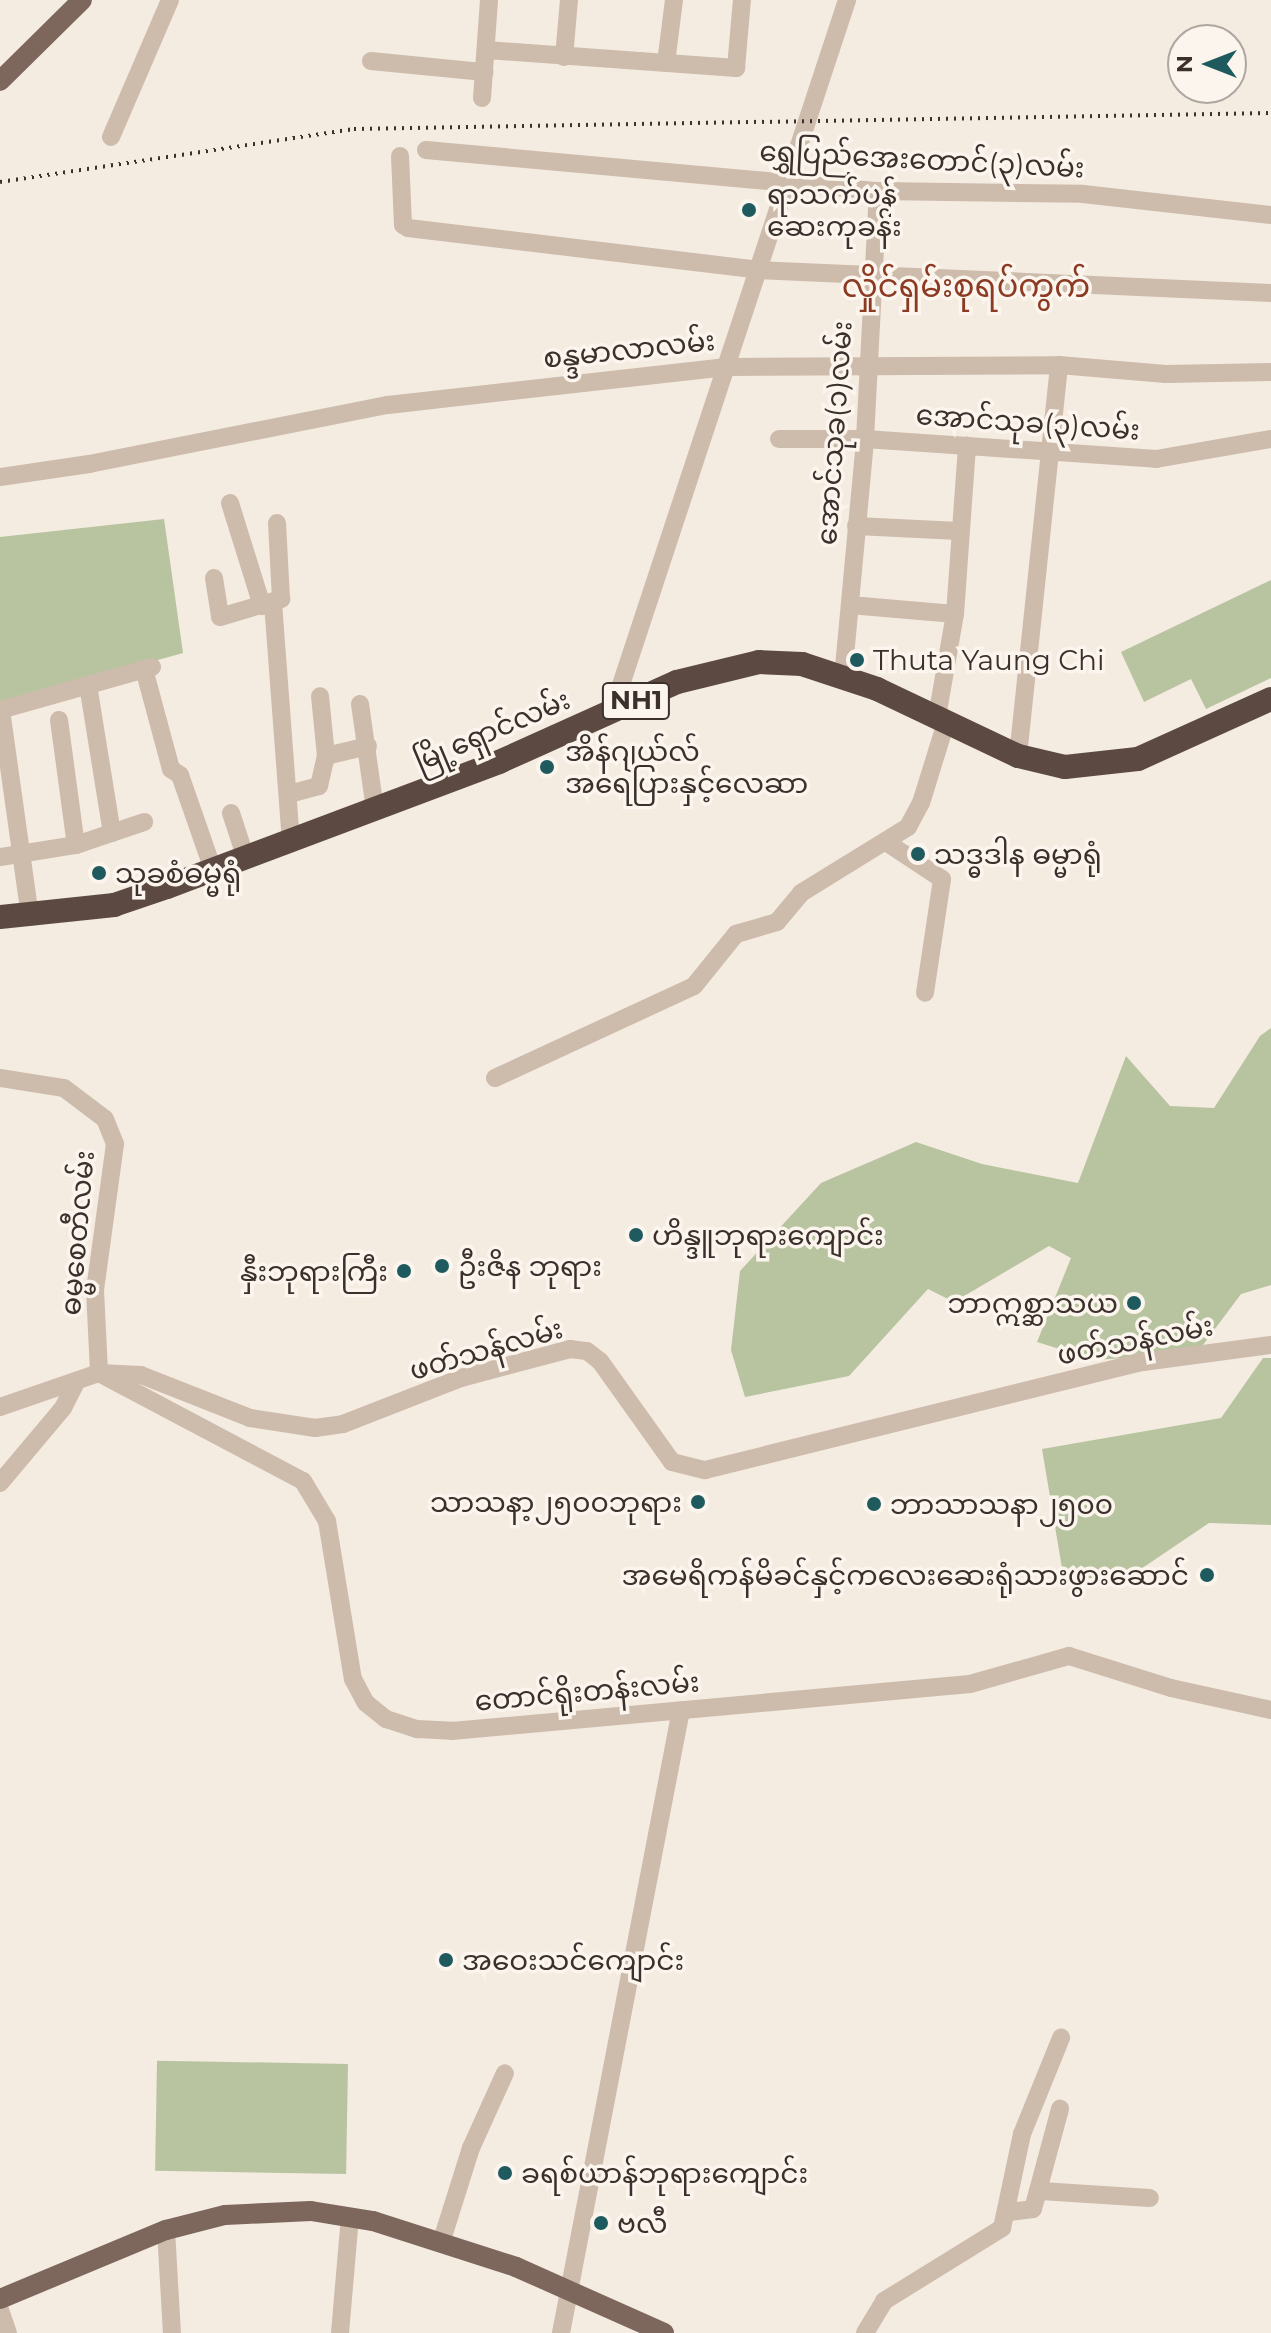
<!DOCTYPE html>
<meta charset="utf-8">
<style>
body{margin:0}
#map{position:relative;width:1271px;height:2333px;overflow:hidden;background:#f4ebe1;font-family:Montserrat,"Noto Sans Myanmar",sans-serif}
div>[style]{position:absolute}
.green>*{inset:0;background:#b8c4a0;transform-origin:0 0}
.minor>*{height:18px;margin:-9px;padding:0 9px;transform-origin:9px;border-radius:9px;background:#cdbbac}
.major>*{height:20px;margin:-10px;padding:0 10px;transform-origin:10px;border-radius:10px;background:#7d675c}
.highway>*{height:24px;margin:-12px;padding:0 12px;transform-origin:12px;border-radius:12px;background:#5c4a42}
.rail>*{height:4px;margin-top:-2px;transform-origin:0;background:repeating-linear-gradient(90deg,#3b302b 0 2px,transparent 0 8px)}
.dots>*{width:22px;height:22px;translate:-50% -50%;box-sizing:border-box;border:4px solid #fbf5ee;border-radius:50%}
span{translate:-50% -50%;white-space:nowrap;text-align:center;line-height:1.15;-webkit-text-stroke:7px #fbf5ee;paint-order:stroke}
.shield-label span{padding:2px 6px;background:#fbf5ee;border:2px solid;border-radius:6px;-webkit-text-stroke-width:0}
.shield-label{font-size:26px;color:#3b302b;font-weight:700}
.street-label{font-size:28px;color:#3b302b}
.poi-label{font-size:28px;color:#3b302b}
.left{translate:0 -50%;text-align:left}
.right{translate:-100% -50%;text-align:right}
.quarter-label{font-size:32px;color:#8c3b22}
.north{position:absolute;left:1167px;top:24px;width:80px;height:80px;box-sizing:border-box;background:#fbf5ee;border:2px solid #aea6a0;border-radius:50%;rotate:270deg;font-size:22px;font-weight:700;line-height:32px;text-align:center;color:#3b302b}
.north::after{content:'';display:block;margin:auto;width:28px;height:36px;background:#1f5a5e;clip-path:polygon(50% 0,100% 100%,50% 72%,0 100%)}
</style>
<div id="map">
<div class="green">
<div style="clip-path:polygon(164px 519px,183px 653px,0 704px,0 537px)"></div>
<div style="clip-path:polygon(1271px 580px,1271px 678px,1206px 709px,1191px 679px,1144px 702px,1121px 652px)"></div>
<div style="clip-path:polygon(1271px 1028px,1271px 1285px,1241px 1294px,1197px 1353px,1095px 1360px,1037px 1342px,1071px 1258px,1049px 1246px,954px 1302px,928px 1289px,849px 1376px,745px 1397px,731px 1350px,740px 1271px,821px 1183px,916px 1142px,982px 1164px,1078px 1183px,1126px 1056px,1170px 1106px,1214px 1108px,1260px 1036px)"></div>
<div style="clip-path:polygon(1263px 1358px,1271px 1358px,1271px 1525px,1209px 1523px,1132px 1575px,1064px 1580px,1042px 1449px,1221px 1418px)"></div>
<div style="left:348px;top:2064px;width:110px;height:191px;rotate:91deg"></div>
</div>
<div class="minor">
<div style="left:486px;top:50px;width:251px;rotate:4.1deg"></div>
<div style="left:736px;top:68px;width:68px;rotate:-85deg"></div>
<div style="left:564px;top:57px;width:57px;rotate:-85deg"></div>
<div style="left:371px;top:61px;width:114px;rotate:5.6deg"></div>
<div style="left:666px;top:63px;width:64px;rotate:-82.8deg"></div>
<div style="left:482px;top:98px;width:98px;rotate:-85.9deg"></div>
<div style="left:111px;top:137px;width:149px;rotate:-66.7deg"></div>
<div style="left:426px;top:150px;width:454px;rotate:5.2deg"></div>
<div style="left:878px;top:191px;width:205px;rotate:0.8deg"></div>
<div style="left:1083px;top:194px;width:189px;rotate:6.4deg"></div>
<div style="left:400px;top:156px;width:69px;rotate:87.5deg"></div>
<div style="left:403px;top:225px;width:6px;rotate:31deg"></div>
<div style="left:408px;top:228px;width:354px;rotate:6.8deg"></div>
<div style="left:759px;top:270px;width:513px;rotate:2.57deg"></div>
<div style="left:779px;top:439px;width:86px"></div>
<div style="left:865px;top:439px;width:292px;rotate:3.9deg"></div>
<div style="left:1156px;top:459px;width:117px;rotate:-9.9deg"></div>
<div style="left:0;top:477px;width:90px;rotate:-8.3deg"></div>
<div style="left:89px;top:464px;width:305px;rotate:-11.2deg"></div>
<div style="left:388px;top:405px;width:343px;rotate:-6.4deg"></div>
<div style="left:729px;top:367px;width:330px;rotate:-0.3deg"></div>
<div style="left:1059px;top:365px;width:107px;rotate:4.8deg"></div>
<div style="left:1166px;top:374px;width:105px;rotate:-1.1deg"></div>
<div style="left:230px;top:503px;width:108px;rotate:72.7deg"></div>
<div style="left:856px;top:526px;width:103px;rotate:2.8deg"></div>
<div style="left:214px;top:578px;width:39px;rotate:81deg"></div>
<div style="left:220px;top:617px;width:64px;rotate:-16.4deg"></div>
<div style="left:281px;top:599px;width:76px;rotate:-93deg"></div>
<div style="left:273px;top:603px;width:241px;rotate:85.7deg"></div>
<div style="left:850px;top:605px;width:105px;rotate:4.9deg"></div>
<div style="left:144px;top:669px;width:104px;rotate:74.9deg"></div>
<div style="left:171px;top:769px;width:11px;rotate:34deg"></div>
<div style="left:180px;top:775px;width:101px;rotate:70.8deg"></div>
<div style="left:843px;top:678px;width:240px;rotate:-84.7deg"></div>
<div style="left:865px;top:439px;width:248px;rotate:-87deg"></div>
<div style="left:88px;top:685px;width:150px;rotate:80.8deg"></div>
<div style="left:360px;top:704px;width:107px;rotate:81.9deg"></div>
<div style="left:0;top:710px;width:158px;rotate:-15.8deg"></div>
<div style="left:1px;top:710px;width:209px;rotate:82deg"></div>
<div style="left:612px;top:712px;width:750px;rotate:-71.73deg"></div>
<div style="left:937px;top:717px;width:105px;rotate:-80.1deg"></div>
<div style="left:955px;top:614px;width:169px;rotate:-85.9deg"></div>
<div style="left:59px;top:720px;width:126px;rotate:82.3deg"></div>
<div style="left:326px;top:756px;width:43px;rotate:-13.4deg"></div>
<div style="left:1018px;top:756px;width:393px;rotate:-84deg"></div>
<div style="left:289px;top:794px;width:31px;rotate:-15deg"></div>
<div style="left:319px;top:786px;width:31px;rotate:-77deg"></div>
<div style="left:326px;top:756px;width:60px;rotate:-95.7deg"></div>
<div style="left:231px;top:813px;width:48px;rotate:71.9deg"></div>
<div style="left:886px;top:842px;width:67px;rotate:33.5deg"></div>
<div style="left:942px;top:879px;width:115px;rotate:98.5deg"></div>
<div style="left:0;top:857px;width:77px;rotate:-9deg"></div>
<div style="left:76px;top:845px;width:72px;rotate:-18.7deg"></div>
<div style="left:0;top:1078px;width:65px;rotate:8.9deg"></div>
<div style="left:64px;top:1088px;width:51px;rotate:37.1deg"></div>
<div style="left:105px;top:1119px;width:27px;rotate:68deg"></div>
<div style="left:115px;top:1144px;width:147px;rotate:97.8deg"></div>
<div style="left:95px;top:1290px;width:83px;rotate:87.2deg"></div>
<div style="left:99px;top:1373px;width:231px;rotate:27.9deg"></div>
<div style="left:303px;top:1481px;width:47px;rotate:59deg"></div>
<div style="left:327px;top:1521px;width:160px;rotate:80.7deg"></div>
<div style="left:353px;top:1679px;width:27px;rotate:62deg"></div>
<div style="left:366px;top:1703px;width:26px;rotate:39deg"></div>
<div style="left:386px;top:1719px;width:33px;rotate:18deg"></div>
<div style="left:417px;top:1729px;width:35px;rotate:3deg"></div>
<div style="left:452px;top:1731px;width:520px;rotate:-5.18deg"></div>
<div style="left:970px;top:1684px;width:103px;rotate:-15.8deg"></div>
<div style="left:1069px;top:1656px;width:107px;rotate:17.4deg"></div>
<div style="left:1171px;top:1688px;width:102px;rotate:12.4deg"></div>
<div style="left:495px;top:1078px;width:219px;rotate:-24.8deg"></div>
<div style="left:694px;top:986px;width:67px;rotate:-51.1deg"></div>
<div style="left:736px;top:934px;width:43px;rotate:-16.3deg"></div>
<div style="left:777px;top:922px;width:38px;rotate:-50deg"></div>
<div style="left:801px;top:893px;width:126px;rotate:-31.7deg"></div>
<div style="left:908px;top:827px;width:27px;rotate:-62deg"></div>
<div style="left:921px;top:803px;width:85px;rotate:-72.8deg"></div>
<div style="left:0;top:1407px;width:105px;rotate:-19deg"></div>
<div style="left:99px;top:1373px;width:42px;rotate:2.7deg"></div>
<div style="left:141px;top:1375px;width:117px;rotate:21.5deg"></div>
<div style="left:250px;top:1418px;width:66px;rotate:8.7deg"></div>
<div style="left:315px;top:1428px;width:28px;rotate:-8deg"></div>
<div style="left:343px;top:1424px;width:127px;rotate:-21.3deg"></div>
<div style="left:461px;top:1378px;width:113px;rotate:-14.9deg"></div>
<div style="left:570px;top:1349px;width:17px;rotate:7deg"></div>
<div style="left:587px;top:1351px;width:16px;rotate:38deg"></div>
<div style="left:600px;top:1361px;width:124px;rotate:54.5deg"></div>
<div style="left:672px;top:1462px;width:34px;rotate:14deg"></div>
<div style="left:705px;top:1470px;width:451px;rotate:-13.9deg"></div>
<div style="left:1143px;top:1362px;width:129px;rotate:-7.6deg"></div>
<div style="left:0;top:1483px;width:98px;rotate:-50deg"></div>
<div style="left:63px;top:1408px;width:30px;rotate:-63deg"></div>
<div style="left:1041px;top:2191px;width:109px;rotate:3.7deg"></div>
<div style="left:1009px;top:2212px;width:24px;rotate:-7deg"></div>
<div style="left:1033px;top:2209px;width:104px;rotate:-74.9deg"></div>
<div style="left:166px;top:2230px;width:103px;rotate:86.7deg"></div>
<div style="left:441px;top:2243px;width:100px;rotate:-72.5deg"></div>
<div style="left:471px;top:2148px;width:82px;rotate:-65.6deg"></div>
<div style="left:0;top:2310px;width:24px;rotate:71deg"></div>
<div style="left:340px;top:2333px;width:116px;rotate:-85.1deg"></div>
<div style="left:561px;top:2333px;width:634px;rotate:-79.1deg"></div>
<div style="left:865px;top:2333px;width:37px;rotate:-59deg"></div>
<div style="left:884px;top:2301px;width:139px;rotate:-31.7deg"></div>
<div style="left:1002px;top:2228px;width:96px;rotate:-78deg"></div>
<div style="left:1022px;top:2134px;width:104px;rotate:-67.9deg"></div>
</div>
<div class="major">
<div style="left:0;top:81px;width:115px;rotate:-44.6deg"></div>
<div style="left:0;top:2299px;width:180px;rotate:-22.6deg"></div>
<div style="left:166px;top:2230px;width:61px;rotate:-14.3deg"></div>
<div style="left:225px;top:2215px;width:86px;rotate:-2.7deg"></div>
<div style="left:311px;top:2211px;width:63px;rotate:9.2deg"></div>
<div style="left:373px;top:2221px;width:150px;rotate:17.8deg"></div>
<div style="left:516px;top:2267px;width:162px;rotate:24deg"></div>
</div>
<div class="highway">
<div style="left:0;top:917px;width:115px;rotate:-6deg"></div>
<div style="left:114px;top:905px;width:56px;rotate:-18.8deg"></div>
<div style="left:167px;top:887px;width:355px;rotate:-20.6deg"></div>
<div style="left:499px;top:762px;width:195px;rotate:-24.2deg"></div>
<div style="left:677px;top:682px;width:84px;rotate:-13.7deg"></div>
<div style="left:759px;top:662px;width:43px;rotate:2.7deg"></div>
<div style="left:802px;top:664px;width:79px;rotate:18.4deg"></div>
<div style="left:877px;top:689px;width:156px;rotate:25.4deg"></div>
<div style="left:1018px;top:756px;width:48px;rotate:13.2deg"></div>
<div style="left:1065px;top:767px;width:73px;rotate:-6.3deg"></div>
<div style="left:1138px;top:759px;width:146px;rotate:-24.3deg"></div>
</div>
<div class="rail">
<div style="left:0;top:182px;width:358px;rotate:-8.5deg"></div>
<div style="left:354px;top:129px;width:917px;rotate:-1deg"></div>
</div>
<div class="dots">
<div style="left:749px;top:210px;background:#1f5a5e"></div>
<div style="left:857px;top:660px;background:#1f5a5e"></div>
<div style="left:547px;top:767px;background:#1f5a5e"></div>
<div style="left:918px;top:854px;background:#1f5a5e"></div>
<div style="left:99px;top:873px;background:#1f5a5e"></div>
<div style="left:636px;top:1235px;background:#1f5a5e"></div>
<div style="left:442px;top:1266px;background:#1f5a5e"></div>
<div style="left:404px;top:1271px;background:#1f5a5e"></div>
<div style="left:1134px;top:1303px;background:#1f5a5e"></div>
<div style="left:698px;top:1502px;background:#1f5a5e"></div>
<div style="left:874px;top:1504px;background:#1f5a5e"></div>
<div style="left:1207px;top:1575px;background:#1f5a5e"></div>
<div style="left:446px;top:1960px;background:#1f5a5e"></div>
<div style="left:505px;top:2173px;background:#1f5a5e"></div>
<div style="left:601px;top:2223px;background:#1f5a5e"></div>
</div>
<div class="shield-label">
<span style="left:636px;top:701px">NH1</span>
</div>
<div class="street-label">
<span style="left:922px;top:159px;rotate:3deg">ရွှေပြည်အေးတောင်(၃)လမ်း</span>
<span style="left:629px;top:349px;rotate:-6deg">စန္ဒမာလာလမ်း</span>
<span style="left:1028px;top:422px;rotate:4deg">အောင်သုခ(၃)လမ်း</span>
<span style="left:834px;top:433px;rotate:-86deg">အောင်သုခ(၁)လမ်း</span>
<span style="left:492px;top:730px;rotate:-23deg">မြို့ရှောင်လမ်း</span>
<span style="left:77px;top:1233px;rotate:-85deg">ဓမ္မစေတီလမ်း</span>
<span style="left:1135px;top:1340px;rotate:-11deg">ဖတ်သန်လမ်း</span>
<span style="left:486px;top:1349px;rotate:-16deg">ဖတ်သန်လမ်း</span>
<span style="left:587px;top:1691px;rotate:-5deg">တောင်ရိုးတန်းလမ်း</span>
</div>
<div class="poi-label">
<span class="left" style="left:767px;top:210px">ရာသက်ပန်<br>ဆေးကုခန်း</span>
<span class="left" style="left:873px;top:660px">Thuta Yaung Chi</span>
<span class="left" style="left:565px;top:767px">အိန်ဂျယ်လ်<br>အရေပြားနှင့်လေဆာ</span>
<span class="left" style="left:934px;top:854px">သဒ္ဓဒါန ဓမ္မာရုံ</span>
<span class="left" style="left:115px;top:873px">သုခစံဓမ္မရုံ</span>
<span class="left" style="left:652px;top:1235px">ဟိန္ဒူဘုရားကျောင်း</span>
<span class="left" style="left:458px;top:1266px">ဦးဇိန ဘုရား</span>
<span class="right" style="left:388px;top:1271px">နှီးဘုရားကြီး</span>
<span class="right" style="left:1118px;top:1303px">ဘာဣစ္ဆာသယ</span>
<span class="right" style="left:682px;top:1502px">သာသနာ့၂၅၀၀ဘုရား</span>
<span class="left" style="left:890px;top:1504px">ဘာသာသနာ၂၅၀၀</span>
<span class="right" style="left:1189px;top:1575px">အမေရိကန်မိခင်နှင့်ကလေးဆေးရုံသားဖွားဆောင်</span>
<span class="left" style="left:462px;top:1960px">အဝေးသင်ကျောင်း</span>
<span class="left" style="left:521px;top:2173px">ခရစ်ယာန်ဘုရားကျောင်း</span>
<span class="left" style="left:617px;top:2223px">ဗလီ</span>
</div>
<div class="quarter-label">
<span style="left:966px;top:286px">လှိုင်ရှမ်းစုရပ်ကွက်</span>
</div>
<div class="north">N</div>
</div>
